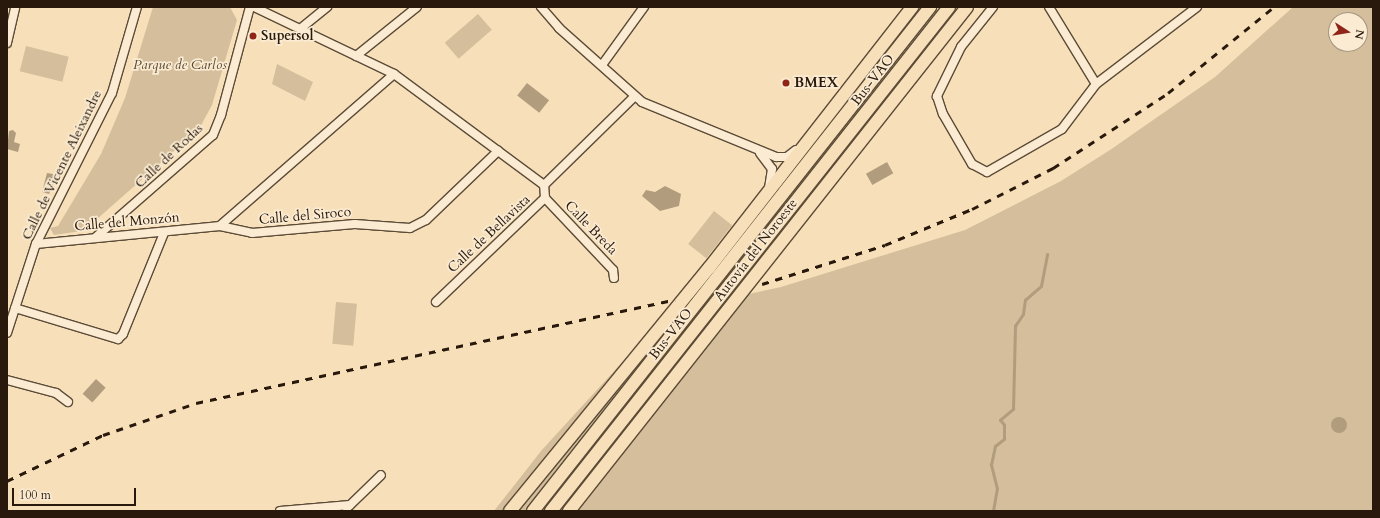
<!DOCTYPE html>
<meta charset="utf-8">
<style>
body{margin:0}
#map{position:relative;width:1380px;height:518px;overflow:hidden;background:#f7e0b9;font-family:Cardo,serif}
div>[style]{position:absolute}
.green>*{inset:0;background:#d4be9c;transform-origin:0 0}
.water>*{inset:0;background:#b19c7e;transform-origin:0 0}
.round{border-radius:50%}
.stream>*{height:2.5px;margin:-1.25px;padding:0 1.25px;transform-origin:1.25px;border-radius:1.25px;background:#b19c7e}
.roads{filter:drop-shadow(1px 0 #5c4b37) drop-shadow(-1px 0 #5c4b37) drop-shadow(0 1px #5c4b37) drop-shadow(0 -1px #5c4b37)}
.minor>*{height:8px;margin:-4px;padding:0 4px;transform-origin:4px;border-radius:4px;background:#faebd2}
.highway>*{height:12px;margin:-6px;padding:0 6px;transform-origin:6px;border-radius:6px;background:#f7e0b9}
.rail>*{height:2.5px;margin-top:-1.25px;transform-origin:0;background:repeating-linear-gradient(90deg,#29190c 0 7px,transparent 0 14px)}
.dots>*{width:11px;height:11px;translate:-50% -50%;box-sizing:border-box;border:2px solid #faebd2;border-radius:50%}
span{translate:-50% -50%;white-space:nowrap;text-align:center;line-height:1.15;-webkit-text-stroke:3.5px #faebd2;paint-order:stroke}
.poi-label{font-size:14px;color:#29190c;font-weight:700}
.left{translate:0 -50%;text-align:left}
.park-label{font-size:14px;color:#5c4b37;font-style:italic}
.street-label{font-size:14px;color:#29190c}
.frame{position:absolute;inset:0;border:8px solid #29190c;pointer-events:none}
.north{position:absolute;left:1328px;top:12px;width:40px;height:40px;box-sizing:border-box;background:#faebd2;border:1px solid #a69783;border-radius:50%;rotate:102deg;font-size:11px;font-weight:700;line-height:16px;text-align:center;color:#29190c}
.north::after{content:'';display:block;margin:auto;width:14px;height:18px;background:#8f2418;clip-path:polygon(50% 0,100% 100%,50% 72%,0 100%)}
.scale{position:absolute;left:12px;top:488px;width:124px;height:18px;box-sizing:border-box;border:2px solid #29190c;border-top:0;padding-left:5px;font-size:12px;line-height:14px;white-space:nowrap;color:#29190c;-webkit-text-stroke:3px #faebd2;paint-order:stroke}
</style>
<div id="map">
<div class="green">
<div style="clip-path:polygon(153px 7px,230px 7px,237px 20px,212px 105px,199px 129px,96px 220px,95px 229px,54px 235px,50px 228px,58px 226px,101px 154px,125px 98px)"></div>
<div style="clip-path:polygon(evenodd,1293px 7px,1373px 7px,1373px 511px,494px 511px,541px 451px,669px 311px,781px 287px,965px 230px,1061px 181px,1110px 150px,1215px 77px,1293px 7px,1336px 20px,1360px 20px,1360px 44px,1336px 44px,1336px 20px)"></div>
<div style="left:478px;top:14px;width:21px;height:44px;rotate:49deg"></div>
<div style="left:26px;top:46px;width:44px;height:26px;rotate:14deg"></div>
<div style="clip-path:polygon(277px 64px,313px 82px,305px 101px,272px 84px)"></div>
<div style="left:714px;top:211px;width:23px;height:42px;rotate:38deg"></div>
<div style="left:336px;top:302px;width:21px;height:42px;rotate:5deg"></div>
</div>
<div class="water">
<div style="left:527px;top:83px;width:28px;height:16px;rotate:38deg"></div>
<div style="clip-path:polygon(13px 130px,16px 133px,14px 142px,20px 144px,18px 152px,7px 149px,9px 131px)"></div>
<div style="left:887px;top:162px;width:13px;height:24px;rotate:61deg"></div>
<div style="clip-path:polygon(47px 173px,58px 175px,49px 194px,42px 192px)"></div>
<div style="clip-path:polygon(665px 186px,681px 194px,679px 206px,660px 211px,642px 196px,646px 190px,655px 192px)"></div>
<div style="left:96px;top:379px;width:13px;height:20px;rotate:42deg"></div>
<div class="round" style="left:1331px;top:417px;width:16px;height:16px"></div>
</div>
<div class="stream">
<div style="left:993px;top:511px;width:22px;rotate:-80deg"></div>
<div style="left:997px;top:489px;width:25px;rotate:-104deg"></div>
<div style="left:991px;top:465px;width:19px;rotate:-78deg"></div>
<div style="left:995px;top:446px;width:11px;rotate:-38deg"></div>
<div style="left:1004px;top:439px;width:14px;rotate:-90deg"></div>
<div style="left:1004px;top:425px;width:6px;rotate:-129deg"></div>
<div style="left:1000px;top:420px;width:17px;rotate:-40deg"></div>
<div style="left:1013px;top:409px;width:83px;rotate:-88.6deg"></div>
<div style="left:1015px;top:326px;width:14px;rotate:-56deg"></div>
<div style="left:1023px;top:314px;width:14px;rotate:-82deg"></div>
<div style="left:1025px;top:300px;width:21px;rotate:-41deg"></div>
<div style="left:1041px;top:286px;width:32px;rotate:-79deg"></div>
</div>
<div class="roads">
<div class="minor">
<div style="left:254px;top:7px;width:155px;rotate:25.6deg"></div>
<div style="left:394px;top:74px;width:187px;rotate:36.5deg"></div>
<div style="left:541px;top:7px;width:28px;rotate:49deg"></div>
<div style="left:559px;top:28px;width:111px;rotate:41.7deg"></div>
<div style="left:642px;top:102px;width:145px;rotate:22.3deg"></div>
<div style="left:776px;top:157px;width:11px"></div>
<div style="left:787px;top:157px;width:11px;rotate:-38deg"></div>
<div style="left:993px;top:7px;width:51px;rotate:128.7deg"></div>
<div style="left:961px;top:47px;width:55px;rotate:116.1deg"></div>
<div style="left:937px;top:96px;width:19px;rotate:72deg"></div>
<div style="left:943px;top:114px;width:58px;rotate:59.9deg"></div>
<div style="left:972px;top:164px;width:17px;rotate:28deg"></div>
<div style="left:987px;top:172px;width:86px;rotate:-29.8deg"></div>
<div style="left:1062px;top:129px;width:56px;rotate:-52.9deg"></div>
<div style="left:1096px;top:84px;width:127px;rotate:-37.3deg"></div>
<div style="left:1049px;top:7px;width:90px;rotate:58.6deg"></div>
<div style="left:300px;top:29px;width:35px;rotate:-39deg"></div>
<div style="left:7px;top:43px;width:37px;rotate:-77deg"></div>
<div style="left:356px;top:56px;width:78px;rotate:-38.8deg"></div>
<div style="left:602px;top:65px;width:72px;rotate:-54.1deg"></div>
<div style="left:394px;top:74px;width:231px;rotate:138.9deg"></div>
<div style="left:220px;top:226px;width:33px;rotate:12deg"></div>
<div style="left:252px;top:233px;width:103px;rotate:-5deg"></div>
<div style="left:355px;top:224px;width:55px;rotate:4.2deg"></div>
<div style="left:410px;top:228px;width:18px;rotate:-27deg"></div>
<div style="left:426px;top:220px;width:100px;rotate:-43.8deg"></div>
<div style="left:760px;top:153px;width:20px;rotate:53deg"></div>
<div style="left:772px;top:169px;width:18px;rotate:99deg"></div>
<div style="left:545px;top:198px;width:99px;rotate:46.6deg"></div>
<div style="left:613px;top:270px;width:8px;rotate:83deg"></div>
<div style="left:96px;top:237px;width:155px;rotate:-41.1deg"></div>
<div style="left:213px;top:135px;width:22px;rotate:-68deg"></div>
<div style="left:221px;top:115px;width:112px;rotate:-75deg"></div>
<div style="left:36px;top:244px;width:185px;rotate:-5.6deg"></div>
<div style="left:436px;top:302px;width:151px;rotate:-43.7deg"></div>
<div style="left:545px;top:198px;width:13px;rotate:-94deg"></div>
<div style="left:544px;top:185px;width:126px;rotate:-44.4deg"></div>
<div style="left:15px;top:308px;width:108px;rotate:16.8deg"></div>
<div style="left:118px;top:339px;width:7px;rotate:-45deg"></div>
<div style="left:123px;top:334px;width:109px;rotate:-67.9deg"></div>
<div style="left:7px;top:333px;width:94px;rotate:-72deg"></div>
<div style="left:36px;top:244px;width:169px;rotate:-63.3deg"></div>
<div style="left:112px;top:93px;width:90px;rotate:-73.8deg"></div>
<div style="left:7px;top:380px;width:51px;rotate:14.9deg"></div>
<div style="left:56px;top:393px;width:15px;rotate:37deg"></div>
<div style="left:347px;top:508px;width:47px;rotate:-44.1deg"></div>
<div style="left:280px;top:511px;width:70px;rotate:-4.9deg"></div>
</div>
<div class="highway">
<div style="left:510px;top:511px;width:314px;rotate:-50.7deg"></div>
<div style="left:709px;top:268px;width:331px;rotate:-52.1deg"></div>
<div style="left:533px;top:511px;width:642px;rotate:-51.77deg"></div>
<div style="left:551px;top:511px;width:642px;rotate:-51.7deg"></div>
<div style="left:569px;top:511px;width:642px;rotate:-51.7deg"></div>
</div>
</div>
<div class="rail">
<div style="left:762px;top:284px;width:129px;rotate:-17.6deg"></div>
<div style="left:885px;top:245px;width:94px;rotate:-22.5deg"></div>
<div style="left:972px;top:209px;width:91px;rotate:-26.8deg"></div>
<div style="left:1053px;top:168px;width:137px;rotate:-33.1deg"></div>
<div style="left:1168px;top:93px;width:136px;rotate:-39.1deg"></div>
<div style="left:7px;top:481px;width:106px;rotate:-25.6deg"></div>
<div style="left:103px;top:435px;width:98px;rotate:-19deg"></div>
<div style="left:196px;top:403px;width:490px;rotate:-12.2deg"></div>
</div>
<div class="dots">
<div style="left:253px;top:36px;background:#8f2418"></div>
<div style="left:786px;top:83px;background:#8f2418"></div>
</div>
<div class="poi-label">
<span class="left" style="left:261px;top:36px">Supersol</span>
<span class="left" style="left:794px;top:83px">BMEX</span>
</div>
<div class="park-label">
<span style="left:180px;top:65px">Parque de Carlos</span>
</div>
<div class="street-label">
<span style="left:873px;top:80px;rotate:-52deg">Bus-VAO</span>
<span style="left:169px;top:156px;rotate:-43deg">Calle de Rodas</span>
<span style="left:62px;top:165px;rotate:-64deg">Calle de Vicente Aleixandre</span>
<span style="left:305px;top:216px;rotate:-5deg">Calle del Siroco</span>
<span style="left:127px;top:222px;rotate:-5deg">Calle del Monzón</span>
<span style="left:591px;top:228px;rotate:46deg">Calle Breda</span>
<span style="left:489px;top:234px;rotate:-43deg">Calle de Bellavista</span>
<span style="left:756px;top:250px;rotate:-52deg">Autovía del Noroeste</span>
<span style="left:671px;top:334px;rotate:-52deg">Bus-VAO</span>
</div>
<div class="frame"></div>
<div class="north">N</div>
<div class="scale">100 m</div>
</div>
